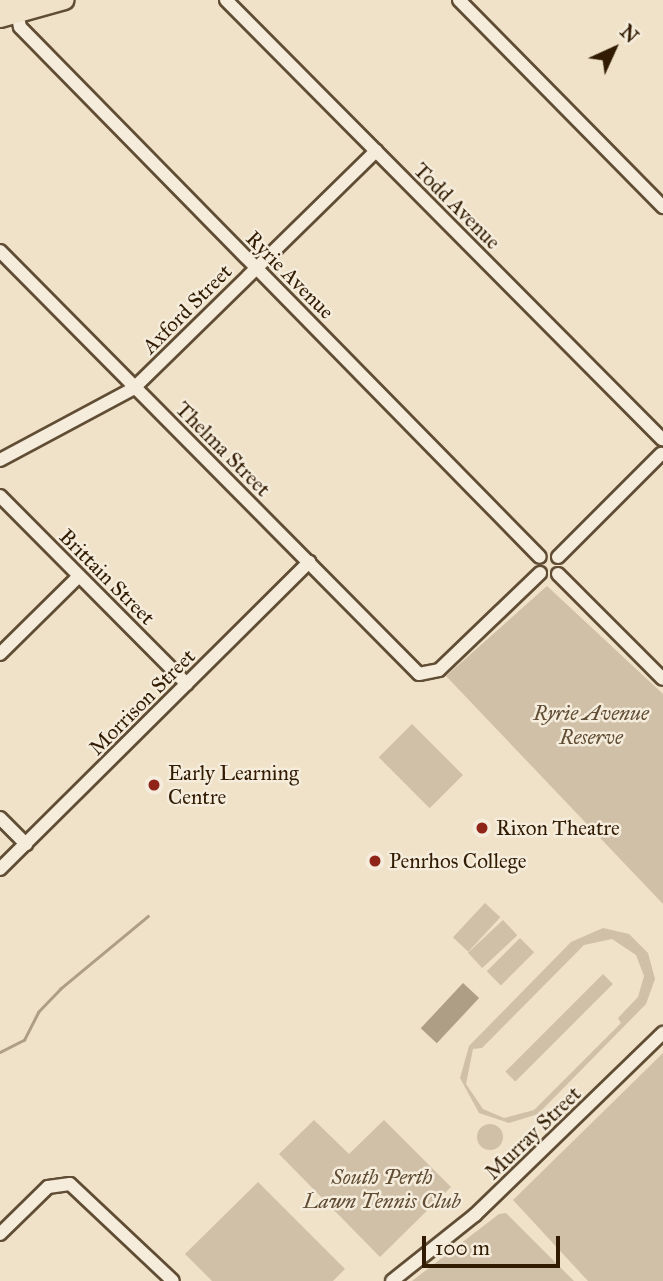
<!DOCTYPE html>
<style>
body{margin:0}
#map{position:relative;width:663px;height:1281px;overflow:hidden;background:#efe2c9;font-family:"IM FELL Great Primer",serif}
div>[style]{position:absolute}
.green>*{inset:0;background:#cfc0a7;transform-origin:0 0}
.round{border-radius:50%}
.water>*{inset:0;background:#ae9e85;transform-origin:0 0}
.stream>*{height:2.5px;margin:-1.25px;padding:0 1.25px;transform-origin:1.25px;border-radius:1.25px;background:#ae9e85}
.roads{filter:drop-shadow(2px 0 #604d34) drop-shadow(-2px 0 #604d34) drop-shadow(0 2px #604d34) drop-shadow(0 -2px #604d34)}
.minor>*{height:12px;margin:-6px;padding:0 6px;transform-origin:6px;border-radius:6px;background:#f5ecdc}
.highway>*{height:18px;margin:-9px;padding:0 9px;transform-origin:9px;border-radius:9px;background:#efe2c9}
.dots>*{width:19px;height:19px;translate:-50% -50%;box-sizing:border-box;border:4px solid #f5ecdc;border-radius:50%}
span{translate:-50% -50%;white-space:nowrap;text-align:center;line-height:1.15;-webkit-text-stroke:5px #f5ecdc;paint-order:stroke}
.street-label{font-size:21px;color:#311b02}
.park-label{font-size:21px;color:#604d34;font-style:italic}
.poi-label{font-size:21px;color:#311b02}
.left{translate:0 -50%;text-align:left}
.north{position:absolute;left:579px;top:14px;width:70px;height:70px;-webkit-text-stroke:5px #f5ecdc;paint-order:stroke;rotate:45deg;font-size:19px;font-weight:700;line-height:28px;text-align:center;color:#311b02}
.north::after{content:'';display:block;margin:auto;width:24px;height:32px;background:#311b02;clip-path:polygon(50% 0,100% 100%,50% 72%,0 100%)}
.scale{position:absolute;left:422px;top:1236px;width:138px;height:32px;box-sizing:border-box;border:4px solid #311b02;border-top:0;padding-left:9px;font-size:21px;line-height:24px;white-space:nowrap;color:#311b02;-webkit-text-stroke:5px #f5ecdc;paint-order:stroke}
</style>
<div id="map">
<div class="green">
<div style="clip-path:polygon(547px 586px,663px 694px,663px 904px,446px 676px)"></div>
<div style="left:412px;top:724px;width:72px;height:47px;rotate:45deg"></div>
<div style="left:485px;top:903px;width:21px;height:47px;rotate:43deg"></div>
<div style="left:503px;top:920px;width:21px;height:48px;rotate:47deg"></div>
<div style="clip-path:polygon(evenodd,603px 928px,629px 934px,648px 953px,655px 979px,646px 1004px,538px 1114px,509px 1123px,479px 1113px,460px 1078px,469px 1046px,571px 942px,603px 928px,612px 939px,636px 955px,644px 976px,638px 997px,618px 1018px,621px 1023px,534px 1110px,504px 1118px,483px 1109px,466px 1084px,473px 1049px,482px 1048px,584px 945px,612px 939px)"></div>
<div style="left:520px;top:938px;width:20px;height:47px;rotate:45deg"></div>
<div style="left:603px;top:974px;width:14px;height:138px;rotate:45deg"></div>
<div style="clip-path:polygon(663px 1053px,663px 1281px,588px 1281px,513px 1200px)"></div>
<div style="clip-path:polygon(314px 1120px,349px 1154px,384px 1120px,451px 1187px,380px 1257px,279px 1154px)"></div>
<div class="round" style="left:477px;top:1124px;width:26px;height:26px"></div>
<div style="clip-path:polygon(258px 1182px,345px 1269px,333px 1281px,212px 1281px,185px 1254px)"></div>
<div style="clip-path:polygon(506px 1213px,574px 1281px,412px 1281px,499px 1214px)"></div>
</div>
<div class="water">
<div style="left:463px;top:983px;width:22px;height:62px;rotate:43deg"></div>
</div>
<div class="stream">
<div style="left:0;top:1052px;width:27px;rotate:-27deg"></div>
<div style="left:24px;top:1040px;width:31px;rotate:-63deg"></div>
<div style="left:38px;top:1012px;width:32px;rotate:-46deg"></div>
<div style="left:60px;top:989px;width:114px;rotate:-39.7deg"></div>
</div>
<div class="roads">
<div class="minor">
<div style="left:226px;top:0;width:619px;rotate:45.2deg"></div>
<div style="left:459px;top:0;width:291px;rotate:45.4deg"></div>
<div style="left:18px;top:17px;width:10px;rotate:79deg"></div>
<div style="left:20px;top:27px;width:742px;rotate:45.55deg"></div>
<div style="left:0;top:251px;width:595px;rotate:45.27deg"></div>
<div style="left:419px;top:674px;width:20px;rotate:-11deg"></div>
<div style="left:439px;top:670px;width:140px;rotate:-43.8deg"></div>
<div style="left:0;top:460px;width:152px;rotate:-28.2deg"></div>
<div style="left:134px;top:388px;width:339px;rotate:-44.4deg"></div>
<div style="left:0;top:496px;width:265px;rotate:45.2deg"></div>
<div style="left:558px;top:557px;width:146px;rotate:-45deg"></div>
<div style="left:558px;top:574px;width:148px;rotate:45deg"></div>
<div style="left:0;top:654px;width:111px;rotate:-44.6deg"></div>
<div style="left:0;top:818px;width:37px;rotate:45deg"></div>
<div style="left:0;top:869px;width:436px;rotate:-44.8deg"></div>
<div style="left:0;top:1234px;width:67px;rotate:-44.4deg"></div>
<div style="left:48px;top:1187px;width:22px;rotate:-8deg"></div>
<div style="left:70px;top:1184px;width:141px;rotate:43.3deg"></div>
<div style="left:392px;top:1281px;width:106px;rotate:-38.5deg"></div>
<div style="left:475px;top:1215px;width:262px;rotate:-44.1deg"></div>
</div>
<div class="highway">
<div style="left:0;top:6px;width:46px;rotate:-6.2deg"></div>
<div style="left:0;top:18px;width:67px;rotate:-15.5deg"></div>
</div>
</div>
<div class="dots">
<div style="left:154px;top:785px;background:#8f2418"></div>
<div style="left:482px;top:828px;background:#8f2418"></div>
<div style="left:375px;top:861px;background:#8f2418"></div>
</div>
<div class="street-label">
<span style="left:457px;top:206px;rotate:45deg">Todd Avenue</span>
<span style="left:290px;top:275px;rotate:45deg">Ryrie Avenue</span>
<span style="left:187px;top:309px;rotate:-45deg">Axford Street</span>
<span style="left:223px;top:449px;rotate:45deg">Thelma Street</span>
<span style="left:107px;top:577px;rotate:45deg">Brittain Street</span>
<span style="left:142px;top:702px;rotate:-45deg">Morrison Street</span>
<span style="left:533px;top:1133px;rotate:-44deg">Murray Street</span>
</div>
<div class="park-label">
<span style="left:591px;top:725px">Ryrie Avenue<br>Reserve</span>
<span style="left:382px;top:1189px">South Perth<br>Lawn Tennis Club</span>
</div>
<div class="poi-label">
<span class="left" style="left:168px;top:785px">Early Learning<br>Centre</span>
<span class="left" style="left:496px;top:828px">Rixon Theatre</span>
<span class="left" style="left:389px;top:861px">Penrhos College</span>
</div>
<div class="north">N</div>
<div class="scale">100 m</div>
</div>
